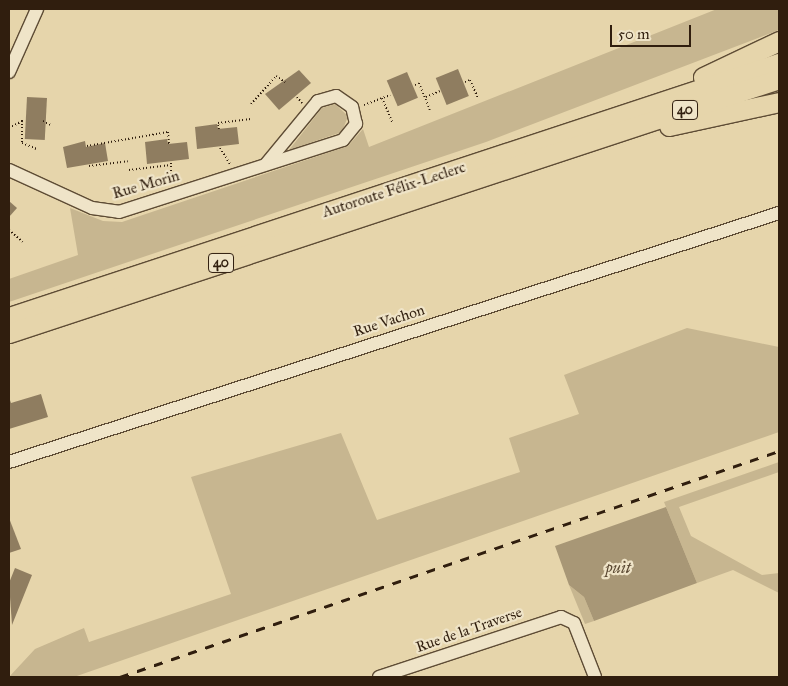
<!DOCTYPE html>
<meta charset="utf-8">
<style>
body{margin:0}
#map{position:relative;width:788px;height:686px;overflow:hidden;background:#e6d5ab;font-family:"IM FELL Great Primer",serif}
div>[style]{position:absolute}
.green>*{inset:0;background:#c7b690}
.water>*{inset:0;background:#a89776}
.building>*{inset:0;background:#8f7d60;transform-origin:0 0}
.path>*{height:2px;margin-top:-1px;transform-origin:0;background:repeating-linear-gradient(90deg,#301e0e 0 1px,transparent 0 3.5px)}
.roads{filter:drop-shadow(1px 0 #5e4c35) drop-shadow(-1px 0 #5e4c35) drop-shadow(0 1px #5e4c35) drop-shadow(0 -1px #5e4c35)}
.minor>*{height:12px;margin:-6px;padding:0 6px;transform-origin:6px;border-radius:6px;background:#efe4c8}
.highway>*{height:19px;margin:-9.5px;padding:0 9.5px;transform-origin:9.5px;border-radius:9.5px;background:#e6d5ab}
.rail>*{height:3px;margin-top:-1.5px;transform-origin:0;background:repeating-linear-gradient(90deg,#301e0e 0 9px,transparent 0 18px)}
span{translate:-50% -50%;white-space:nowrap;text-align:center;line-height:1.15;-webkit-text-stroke:4.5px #efe4c8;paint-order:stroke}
.shield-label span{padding:1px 4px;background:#efe4c8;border:1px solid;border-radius:4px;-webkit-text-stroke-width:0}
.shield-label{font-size:14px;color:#301e0e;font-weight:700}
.street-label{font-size:15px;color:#301e0e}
.water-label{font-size:16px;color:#5a4832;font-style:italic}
.frame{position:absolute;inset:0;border:10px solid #301e0e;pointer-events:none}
.scale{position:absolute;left:610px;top:25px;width:81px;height:22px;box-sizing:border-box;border:2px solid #301e0e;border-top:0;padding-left:6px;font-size:15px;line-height:18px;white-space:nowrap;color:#301e0e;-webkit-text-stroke:4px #efe4c8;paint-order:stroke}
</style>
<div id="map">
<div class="green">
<div style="clip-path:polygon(717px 9px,779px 9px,779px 30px,486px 142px,9px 302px,9px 279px,78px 255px,70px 208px,103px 221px,122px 222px,348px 146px,363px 129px,369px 147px)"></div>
<div style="clip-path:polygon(335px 104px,348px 116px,342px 132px,289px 150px,322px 108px)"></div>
<div style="clip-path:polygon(687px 328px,779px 347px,779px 432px,74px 677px,9px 677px,35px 649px,84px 628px,89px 642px,231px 594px,191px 477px,341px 433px,377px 520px,520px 472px,509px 438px,579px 414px,564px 375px)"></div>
<div style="clip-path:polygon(779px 462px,779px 472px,679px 507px,691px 536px,762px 575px,779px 573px,779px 593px,733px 570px,697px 583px,664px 502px)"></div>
<div style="clip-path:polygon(569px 585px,584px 597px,594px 621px,585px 624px)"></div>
</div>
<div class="water">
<div style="clip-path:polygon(666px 507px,697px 583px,594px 621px,584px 597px,569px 585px,555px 546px)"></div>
</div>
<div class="building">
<div style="left:458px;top:69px;width:29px;height:24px;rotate:68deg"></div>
<div style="clip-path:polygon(299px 70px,311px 83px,279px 110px,265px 94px)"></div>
<div style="left:407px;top:72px;width:28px;height:22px;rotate:67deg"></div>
<div style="left:27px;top:97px;width:20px;height:42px;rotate:3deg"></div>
<div style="clip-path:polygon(217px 124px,218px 129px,237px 127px,239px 144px,197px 149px,195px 127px)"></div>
<div style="clip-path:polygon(167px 139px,168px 144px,187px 142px,189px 159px,147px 164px,145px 142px)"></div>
<div style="clip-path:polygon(85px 141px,86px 147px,105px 143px,108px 161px,67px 168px,63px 147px)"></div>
<div style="clip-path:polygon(9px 201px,17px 208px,9px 217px)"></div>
<div style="clip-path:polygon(41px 394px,48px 417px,9px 429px,9px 397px,11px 403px)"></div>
<div style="clip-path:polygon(9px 518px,21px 549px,9px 553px)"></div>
<div style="clip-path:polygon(15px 568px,32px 575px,12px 625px,9px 583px)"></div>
</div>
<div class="path">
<div style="left:465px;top:82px;width:5px;rotate:-22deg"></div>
<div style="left:470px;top:80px;width:20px;rotate:66deg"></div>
<div style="left:415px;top:85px;width:4px;rotate:-27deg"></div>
<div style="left:419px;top:83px;width:29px;rotate:68deg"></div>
<div style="left:297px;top:97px;width:8px;rotate:50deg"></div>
<div style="left:426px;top:97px;width:15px;rotate:-23deg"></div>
<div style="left:382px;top:98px;width:26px;rotate:67deg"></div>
<div style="left:251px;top:104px;width:38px;rotate:-48deg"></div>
<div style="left:276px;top:76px;width:11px;rotate:34deg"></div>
<div style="left:364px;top:105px;width:28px;rotate:-21deg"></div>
<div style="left:22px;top:120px;width:23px;rotate:90deg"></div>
<div style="left:22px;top:143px;width:16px;rotate:22deg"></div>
<div style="left:43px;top:121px;width:9px;rotate:27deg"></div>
<div style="left:9px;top:128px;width:17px;rotate:-28deg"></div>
<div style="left:219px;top:129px;width:6px;rotate:-99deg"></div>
<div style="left:218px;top:123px;width:35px;rotate:-7deg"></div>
<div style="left:87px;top:146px;width:82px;rotate:-9.8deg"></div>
<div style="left:168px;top:132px;width:12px;rotate:85deg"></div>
<div style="left:220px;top:148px;width:19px;rotate:58deg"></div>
<div style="left:171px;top:163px;width:20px;rotate:90deg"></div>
<div style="left:89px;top:166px;width:39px;rotate:-7deg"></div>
<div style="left:129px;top:170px;width:42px;rotate:-6.8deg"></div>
<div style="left:9px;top:230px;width:18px;rotate:41deg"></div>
</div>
<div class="roads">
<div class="minor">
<div style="left:9px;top:72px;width:69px;rotate:-66deg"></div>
<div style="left:9px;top:170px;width:91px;rotate:24.6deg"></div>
<div style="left:92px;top:208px;width:27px;rotate:8deg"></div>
<div style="left:119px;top:212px;width:235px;rotate:-17.8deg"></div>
<div style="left:343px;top:140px;width:21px;rotate:-51deg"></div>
<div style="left:356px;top:124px;width:17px;rotate:-103deg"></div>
<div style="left:352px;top:107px;width:19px;rotate:-145deg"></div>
<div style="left:336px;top:96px;width:19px;rotate:164deg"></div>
<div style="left:318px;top:101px;width:82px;rotate:129.5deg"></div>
<div style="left:9px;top:462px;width:809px;rotate:-17.92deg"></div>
<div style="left:379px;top:677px;width:192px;rotate:-18.2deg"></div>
<div style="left:561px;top:617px;width:14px;rotate:25deg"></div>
<div style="left:574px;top:623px;width:58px;rotate:68.7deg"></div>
</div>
<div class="highway">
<div style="left:703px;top:77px;width:84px;rotate:-25.3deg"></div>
<div style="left:669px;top:126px;width:113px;rotate:-12.3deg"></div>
<div style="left:9px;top:317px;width:811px;rotate:-18.26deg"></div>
<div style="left:9px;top:333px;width:811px;rotate:-18.26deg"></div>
</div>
</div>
<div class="rail">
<div style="left:120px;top:677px;width:697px;rotate:-18.93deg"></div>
</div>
<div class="shield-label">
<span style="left:685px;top:110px">40</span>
<span style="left:221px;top:263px">40</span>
</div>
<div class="street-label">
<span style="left:146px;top:185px;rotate:-16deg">Rue Morin</span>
<span style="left:394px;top:190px;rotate:-18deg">Autoroute Félix-Leclerc</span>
<span style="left:389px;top:321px;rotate:-18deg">Rue Vachon</span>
<span style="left:469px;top:630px;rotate:-19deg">Rue de la Traverse</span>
</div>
<div class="water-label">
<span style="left:618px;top:568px">puit</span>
</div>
<div class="frame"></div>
<div class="scale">50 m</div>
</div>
